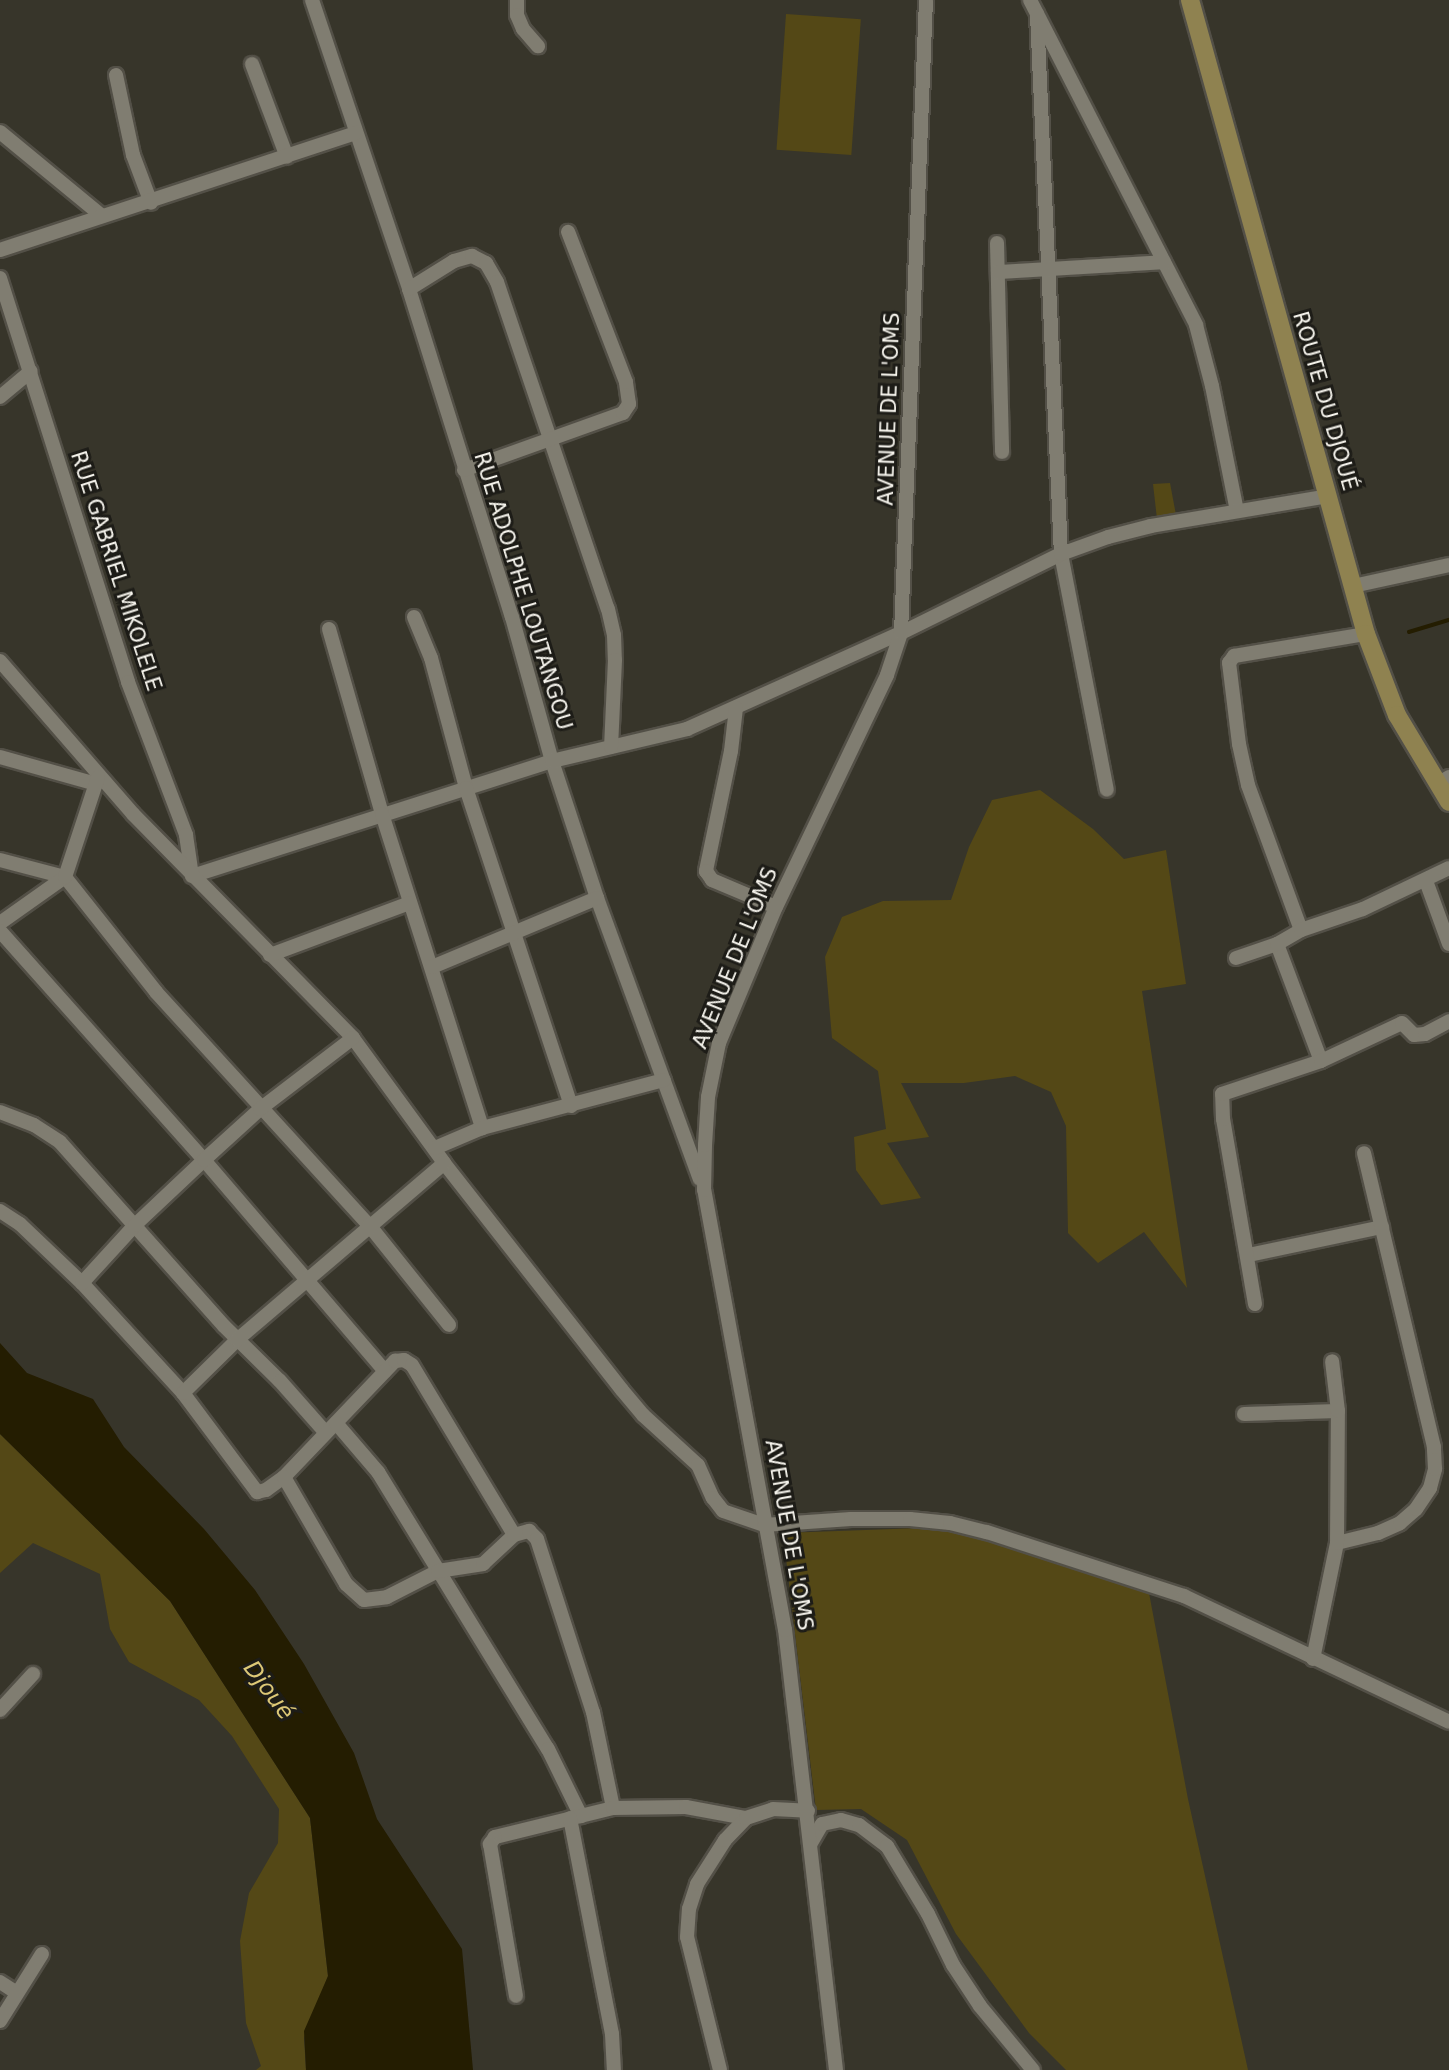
<!DOCTYPE html>
<meta charset="utf-8">
<style>
body{margin:0}
#map{position:relative;width:1449px;height:2070px;overflow:hidden;background:#37352a;font-family:"DejaVu Sans",sans-serif}
div>[style]{position:absolute}
.green>*{inset:0;background:#544816;transform-origin:0 0}
.water>*{inset:0;background:#241d01}
.stream>*{height:3.5px;margin:-1.75px;padding:0 1.75px;transform-origin:1.75px;border-radius:1.75px;background:#241d01}
.roads{filter:drop-shadow(2px 0 #535047) drop-shadow(-2px 0 #535047) drop-shadow(0 2px #535047) drop-shadow(0 -2px #535047)}
.minor>*{height:14px;margin:-7px;padding:0 7px;transform-origin:7px;border-radius:7px;background:#807d71}
.major>*{height:18px;margin:-9px;padding:0 9px;transform-origin:9px;border-radius:9px;background:#8f8250}
span{translate:-50% -50%;white-space:nowrap;text-align:center;line-height:1.15;-webkit-text-stroke:6px #1d1c17;paint-order:stroke}
.street-label{font-size:21px;color:#f7f5ee}
.water-label{font-size:23px;color:#ddc876;font-style:italic}
</style>
<div id="map">
<div class="green">
<div style="left:786px;top:14px;width:75px;height:136px;rotate:4deg"></div>
<div style="clip-path:polygon(1170px 483px,1176px 515px,1157px 519px,1153px 484px)"></div>
<div style="clip-path:polygon(1040px 790px,1093px 829px,1124px 859px,1166px 850px,1186px 984px,1142px 991px,1187px 1288px,1144px 1232px,1098px 1263px,1068px 1233px,1066px 1126px,1051px 1092px,1015px 1076px,964px 1083px,901px 1083px,929px 1137px,887px 1143px,921px 1198px,881px 1205px,856px 1170px,854px 1137px,886px 1129px,878px 1071px,832px 1038px,825px 957px,842px 917px,883px 901px,951px 900px,969px 847px,992px 800px)"></div>
<div style="clip-path:polygon(0 1434px,170px 1601px,310px 1818px,328px 1976px,304px 2038px,306px 2070px,256px 2070px,261px 2066px,246px 2023px,240px 1941px,249px 1893px,278px 1843px,279px 1809px,232px 1736px,199px 1700px,129px 1662px,110px 1629px,100px 1574px,33px 1543px,0 1573px)"></div>
<div style="clip-path:polygon(948px 1527px,1149px 1593px,1188px 1799px,1248px 2070px,1066px 2070px,1029px 2033px,956px 1934px,907px 1840px,861px 1809px,816px 1810px,783px 1533px)"></div>
</div>
<div class="water">
<div style="clip-path:polygon(0 1343px,27px 1373px,93px 1399px,124px 1447px,204px 1529px,255px 1590px,304px 1664px,354px 1753px,377px 1819px,462px 1949px,473px 2070px,306px 2070px,304px 2031px,328px 1976px,310px 1818px,170px 1601px,0 1434px)"></div>
</div>
<div class="stream">
<div style="left:1409px;top:632px;width:42px;rotate:-16.7deg"></div>
</div>
<div class="roads">
<div class="minor">
<div style="left:312px;top:0;width:305px;rotate:71.4deg"></div>
<div style="left:409px;top:289px;width:344px;rotate:72.6deg"></div>
<div style="left:512px;top:617px;width:149px;rotate:74.5deg"></div>
<div style="left:552px;top:761px;width:144px;rotate:71.8deg"></div>
<div style="left:597px;top:898px;width:299px;rotate:69.9deg"></div>
<div style="left:517px;top:0;width:15px;rotate:90deg"></div>
<div style="left:517px;top:15px;width:15px;rotate:67deg"></div>
<div style="left:523px;top:29px;width:23px;rotate:49deg"></div>
<div style="left:1030px;top:0;width:365px;rotate:62.9deg"></div>
<div style="left:1196px;top:325px;width:63px;rotate:75.3deg"></div>
<div style="left:1212px;top:386px;width:127px;rotate:78.7deg"></div>
<div style="left:1037px;top:14px;width:541px;rotate:87.46deg"></div>
<div style="left:1061px;top:554px;width:240px;rotate:79deg"></div>
<div style="left:252px;top:64px;width:99px;rotate:69.4deg"></div>
<div style="left:116px;top:75px;width:82px;rotate:78deg"></div>
<div style="left:133px;top:155px;width:51px;rotate:69.4deg"></div>
<div style="left:0;top:132px;width:132px;rotate:39.5deg"></div>
<div style="left:997px;top:243px;width:209px;rotate:88.6deg"></div>
<div style="left:0;top:250px;width:375px;rotate:-18.2deg"></div>
<div style="left:998px;top:272px;width:166px;rotate:-3.4deg"></div>
<div style="left:0;top:278px;width:424px;rotate:72.4deg"></div>
<div style="left:128px;top:682px;width:164px;rotate:69.2deg"></div>
<div style="left:186px;top:835px;width:41px;rotate:81.7deg"></div>
<div style="left:192px;top:876px;width:378px;rotate:-17.7deg"></div>
<div style="left:552px;top:761px;width:139px;rotate:-13.3deg"></div>
<div style="left:687px;top:729px;width:235px;rotate:-24.2deg"></div>
<div style="left:901px;top:633px;width:178px;rotate:-26.3deg"></div>
<div style="left:1061px;top:554px;width:50px;rotate:-19.9deg"></div>
<div style="left:1108px;top:537px;width:44px;rotate:-14.3deg"></div>
<div style="left:1151px;top:526px;width:180px;rotate:-9.6deg"></div>
<div style="left:409px;top:289px;width:53px;rotate:-31.9deg"></div>
<div style="left:454px;top:261px;width:19px;rotate:-16deg"></div>
<div style="left:472px;top:256px;width:16px;rotate:27deg"></div>
<div style="left:486px;top:263px;width:22px;rotate:60deg"></div>
<div style="left:497px;top:282px;width:345px;rotate:71.3deg"></div>
<div style="left:608px;top:609px;width:27px;rotate:77deg"></div>
<div style="left:614px;top:635px;width:25px;rotate:88deg"></div>
<div style="left:615px;top:660px;width:87px;rotate:92.6deg"></div>
<div style="left:0;top:397px;width:40px;rotate:-40deg"></div>
<div style="left:464px;top:470px;width:169px;rotate:-19.7deg"></div>
<div style="left:623px;top:413px;width:11px;rotate:-56deg"></div>
<div style="left:629px;top:404px;width:22px;rotate:-98deg"></div>
<div style="left:626px;top:382px;width:161px;rotate:-111.1deg"></div>
<div style="left:1353px;top:586px;width:98px;rotate:-12.3deg"></div>
<div style="left:414px;top:617px;width:44px;rotate:67.5deg"></div>
<div style="left:431px;top:658px;width:135px;rotate:74.9deg"></div>
<div style="left:466px;top:788px;width:335px;rotate:71.7deg"></div>
<div style="left:329px;top:629px;width:192px;rotate:74deg"></div>
<div style="left:382px;top:814px;width:330px;rotate:72.3deg"></div>
<div style="left:0;top:661px;width:203px;rotate:49deg"></div>
<div style="left:133px;top:814px;width:314px;rotate:45.5deg"></div>
<div style="left:353px;top:1038px;width:155px;rotate:53.9deg"></div>
<div style="left:444px;top:1163px;width:288px;rotate:51.9deg"></div>
<div style="left:622px;top:1390px;width:33px;rotate:50deg"></div>
<div style="left:643px;top:1415px;width:74px;rotate:42.3deg"></div>
<div style="left:698px;top:1465px;width:36px;rotate:66deg"></div>
<div style="left:713px;top:1498px;width:16px;rotate:52deg"></div>
<div style="left:723px;top:1511px;width:43px;rotate:18.9deg"></div>
<div style="left:764px;top:1525px;width:87px;rotate:-3.9deg"></div>
<div style="left:851px;top:1519px;width:59px"></div>
<div style="left:910px;top:1519px;width:40px;rotate:5.7deg"></div>
<div style="left:950px;top:1523px;width:38px;rotate:14deg"></div>
<div style="left:987px;top:1532px;width:207px;rotate:18deg"></div>
<div style="left:1184px;top:1596px;width:293px;rotate:25.4deg"></div>
<div style="left:736px;top:708px;width:43px;rotate:96.6deg"></div>
<div style="left:731px;top:751px;width:123px;rotate:101.8deg"></div>
<div style="left:706px;top:871px;width:11px;rotate:56deg"></div>
<div style="left:712px;top:880px;width:69px;rotate:22.9deg"></div>
<div style="left:0;top:757px;width:100px;rotate:15.7deg"></div>
<div style="left:1437px;top:784px;width:14px;rotate:-30deg"></div>
<div style="left:0;top:860px;width:67px;rotate:14.7deg"></div>
<div style="left:65px;top:877px;width:147px;rotate:51.6deg"></div>
<div style="left:156px;top:992px;width:316px;rotate:47.6deg"></div>
<div style="left:369px;top:1225px;width:128px;rotate:51.3deg"></div>
<div style="left:1426px;top:881px;width:67px;rotate:69.9deg"></div>
<div style="left:0;top:923px;width:80px;rotate:-35.3deg"></div>
<div style="left:65px;top:877px;width:105px;rotate:-71.7deg"></div>
<div style="left:1301px;top:930px;width:154px;rotate:-110.1deg"></div>
<div style="left:1248px;top:785px;width:42px;rotate:-102.4deg"></div>
<div style="left:1239px;top:744px;width:82px;rotate:-97deg"></div>
<div style="left:1229px;top:663px;width:9px;rotate:-54deg"></div>
<div style="left:1234px;top:656px;width:134px;rotate:-9.5deg"></div>
<div style="left:0;top:931px;width:307px;rotate:48.3deg"></div>
<div style="left:204px;top:1160px;width:278px;rotate:49.4deg"></div>
<div style="left:1277px;top:944px;width:125px;rotate:69.4deg"></div>
<div style="left:270px;top:955px;width:149px;rotate:-20.4deg"></div>
<div style="left:1236px;top:958px;width:43px;rotate:-18.9deg"></div>
<div style="left:1277px;top:944px;width:28px;rotate:-30deg"></div>
<div style="left:1301px;top:930px;width:65px;rotate:-18.7deg"></div>
<div style="left:1363px;top:909px;width:95px;rotate:-25.5deg"></div>
<div style="left:432px;top:967px;width:179px;rotate:-22.7deg"></div>
<div style="left:0;top:1112px;width:36px;rotate:21deg"></div>
<div style="left:34px;top:1125px;width:31px;rotate:33deg"></div>
<div style="left:60px;top:1142px;width:246px;rotate:48.3deg"></div>
<div style="left:224px;top:1326px;width:78px;rotate:44.5deg"></div>
<div style="left:280px;top:1381px;width:69px;rotate:48.5deg"></div>
<div style="left:435px;top:1148px;width:51px;rotate:-23.1deg"></div>
<div style="left:482px;top:1128px;width:188px;rotate:-14.8deg"></div>
<div style="left:0;top:1211px;width:24px;rotate:33deg"></div>
<div style="left:20px;top:1224px;width:86px;rotate:43.6deg"></div>
<div style="left:82px;top:1283px;width:149px;rotate:47.4deg"></div>
<div style="left:183px;top:1393px;width:124px;rotate:53.2deg"></div>
<div style="left:257px;top:1492px;width:9px;rotate:-13deg"></div>
<div style="left:266px;top:1490px;width:22px;rotate:-36deg"></div>
<div style="left:284px;top:1477px;width:161px;rotate:-46.3deg"></div>
<div style="left:395px;top:1361px;width:9px;rotate:-6deg"></div>
<div style="left:404px;top:1360px;width:9px;rotate:32deg"></div>
<div style="left:412px;top:1365px;width:198px;rotate:59deg"></div>
<div style="left:1249px;top:1255px;width:136px;rotate:-11.9deg"></div>
<div style="left:82px;top:1283px;width:79px;rotate:-47.6deg"></div>
<div style="left:135px;top:1225px;width:95px;rotate:-43.3deg"></div>
<div style="left:204px;top:1160px;width:76px;rotate:-42.3deg"></div>
<div style="left:260px;top:1109px;width:117px;rotate:-37.4deg"></div>
<div style="left:1255px;top:1304px;width:188px;rotate:-99.8deg"></div>
<div style="left:1223px;top:1119px;width:25px;rotate:-92deg"></div>
<div style="left:1222px;top:1094px;width:104px;rotate:-18.4deg"></div>
<div style="left:1321px;top:1061px;width:89px;rotate:-25.1deg"></div>
<div style="left:1402px;top:1023px;width:17px;rotate:45deg"></div>
<div style="left:1414px;top:1035px;width:11px;rotate:-5deg"></div>
<div style="left:1425px;top:1034px;width:27px;rotate:-28deg"></div>
<div style="left:183px;top:1393px;width:76px;rotate:-44.5deg"></div>
<div style="left:237px;top:1340px;width:272px;rotate:-40.5deg"></div>
<div style="left:1244px;top:1414px;width:94px;rotate:-1.8deg"></div>
<div style="left:336px;top:1423px;width:65px;rotate:49.4deg"></div>
<div style="left:378px;top:1472px;width:325px;rotate:58.5deg"></div>
<div style="left:548px;top:1749px;width:75px;rotate:63.8deg"></div>
<div style="left:284px;top:1477px;width:124px;rotate:59.9deg"></div>
<div style="left:346px;top:1584px;width:24px;rotate:42deg"></div>
<div style="left:364px;top:1600px;width:23px;rotate:-7deg"></div>
<div style="left:387px;top:1597px;width:57px;rotate:-27deg"></div>
<div style="left:438px;top:1571px;width:46px;rotate:-8.8deg"></div>
<div style="left:483px;top:1564px;width:42px;rotate:-43.1deg"></div>
<div style="left:514px;top:1535px;width:16px;rotate:-15deg"></div>
<div style="left:529px;top:1531px;width:11px;rotate:45deg"></div>
<div style="left:537px;top:1539px;width:182px;rotate:72.1deg"></div>
<div style="left:593px;top:1712px;width:98px;rotate:78.2deg"></div>
<div style="left:613px;top:1808px;width:122px;rotate:166.2deg"></div>
<div style="left:495px;top:1837px;width:9px;rotate:126deg"></div>
<div style="left:490px;top:1844px;width:154px;rotate:80.3deg"></div>
<div style="left:1337px;top:1543px;width:42px;rotate:-13.7deg"></div>
<div style="left:1378px;top:1533px;width:24px;rotate:-24deg"></div>
<div style="left:1400px;top:1523px;width:21px;rotate:-41deg"></div>
<div style="left:1416px;top:1509px;width:25px;rotate:-56deg"></div>
<div style="left:1430px;top:1488px;width:20px;rotate:-75deg"></div>
<div style="left:1435px;top:1469px;width:22px;rotate:-93deg"></div>
<div style="left:1434px;top:1447px;width:302px;rotate:-103.4deg"></div>
<div style="left:1313px;top:1659px;width:118px;rotate:-78.3deg"></div>
<div style="left:1337px;top:1543px;width:132px;rotate:-89.6deg"></div>
<div style="left:1338px;top:1411px;width:50px;rotate:-96.8deg"></div>
<div style="left:0;top:1710px;width:49px;rotate:-47.5deg"></div>
<div style="left:613px;top:1808px;width:73px;rotate:-0.8deg"></div>
<div style="left:686px;top:1807px;width:61px;rotate:10.4deg"></div>
<div style="left:570px;top:1818px;width:220px;rotate:79deg"></div>
<div style="left:612px;top:2034px;width:36px;rotate:87deg"></div>
<div style="left:811px;top:1843px;width:22px;rotate:-60deg"></div>
<div style="left:822px;top:1824px;width:19px;rotate:-12deg"></div>
<div style="left:841px;top:1820px;width:19px;rotate:16deg"></div>
<div style="left:859px;top:1825px;width:35px;rotate:37deg"></div>
<div style="left:887px;top:1846px;width:79px;rotate:58.9deg"></div>
<div style="left:928px;top:1914px;width:57px;rotate:63.9deg"></div>
<div style="left:953px;top:1965px;width:49px;rotate:56.6deg"></div>
<div style="left:980px;top:2006px;width:83px;rotate:50.4deg"></div>
<div style="left:0;top:1982px;width:20px;rotate:33deg"></div>
<div style="left:0;top:2021px;width:79px;rotate:-57.9deg"></div>
<div style="left:720px;top:2070px;width:137px;rotate:-103.9deg"></div>
<div style="left:687px;top:1937px;width:28px;rotate:-86deg"></div>
<div style="left:689px;top:1909px;width:26px;rotate:-72deg"></div>
<div style="left:697px;top:1884px;width:52px;rotate:-57.5deg"></div>
<div style="left:725px;top:1840px;width:30px;rotate:-46deg"></div>
<div style="left:746px;top:1818px;width:28px;rotate:-18deg"></div>
<div style="left:773px;top:1809px;width:35px;rotate:3deg"></div>
<div style="left:836px;top:2070px;width:443px;rotate:-96.6deg"></div>
<div style="left:785px;top:1630px;width:447px;rotate:-100.4deg"></div>
<div style="left:704px;top:1190px;width:45px;rotate:-88.7deg"></div>
<div style="left:705px;top:1145px;width:48px;rotate:-86.4deg"></div>
<div style="left:708px;top:1097px;width:55px;rotate:-78.5deg"></div>
<div style="left:719px;top:1043px;width:147px;rotate:-67.3deg"></div>
<div style="left:776px;top:907px;width:257px;rotate:-64.4deg"></div>
<div style="left:887px;top:675px;width:44px;rotate:-71.6deg"></div>
<div style="left:901px;top:633px;width:633px;rotate:-87.74deg"></div>
</div>
<div class="major">
<div style="left:1190px;top:0;width:658px;rotate:74.49deg"></div>
<div style="left:1366px;top:634px;width:87px;rotate:69.1deg"></div>
<div style="left:1397px;top:715px;width:101px;rotate:59.1deg"></div>
</div>
</div>
<div class="street-label">
<span style="left:1325px;top:401px;rotate:74deg">ROUTE DU DJOUÉ</span>
<span style="left:889px;top:409px;rotate:-88deg">AVENUE DE L'OMS</span>
<span style="left:116px;top:571px;rotate:72deg">RUE GABRIEL MIKOLELE</span>
<span style="left:523px;top:591px;rotate:73deg">RUE ADOLPHE LOUTANGOU</span>
<span style="left:735px;top:958px;rotate:-68deg">AVENUE DE L'OMS</span>
<span style="left:789px;top:1535px;rotate:80deg">AVENUE DE L'OMS</span>
</div>
<div class="water-label">
<span style="left:269px;top:1690px;rotate:53deg">Djoué</span>
</div>
</div>
